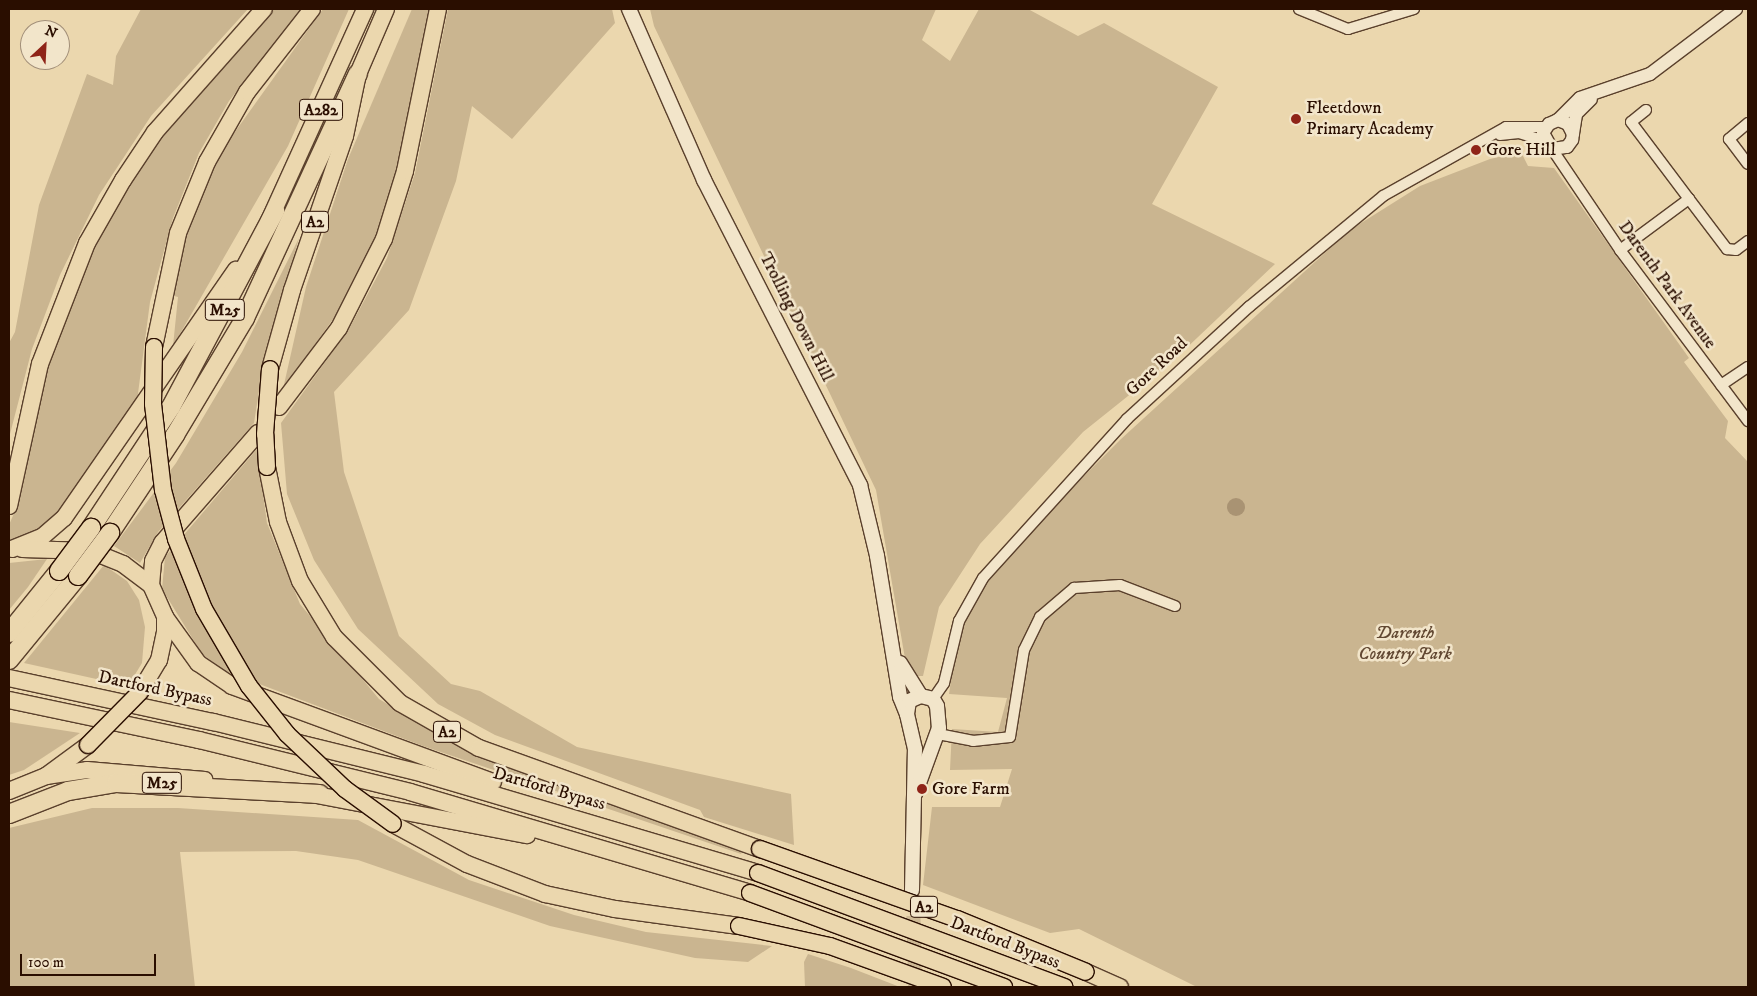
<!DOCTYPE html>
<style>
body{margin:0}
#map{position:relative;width:1757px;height:996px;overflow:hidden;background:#ebd7ae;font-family:"IM FELL DW Pica",serif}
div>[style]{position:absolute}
.green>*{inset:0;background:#cab590}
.water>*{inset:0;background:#a99373}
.round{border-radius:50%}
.secondary-tunnel>*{height:14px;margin-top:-7px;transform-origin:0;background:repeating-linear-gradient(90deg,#ceb994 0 14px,transparent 0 21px)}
.roads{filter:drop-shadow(1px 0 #5a402c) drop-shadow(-1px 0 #5a402c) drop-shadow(0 1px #5a402c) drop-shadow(0 -1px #5a402c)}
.minor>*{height:10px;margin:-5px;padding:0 5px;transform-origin:5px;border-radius:5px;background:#f2e5ca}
.tertiary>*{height:12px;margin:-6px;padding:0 6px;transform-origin:6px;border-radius:6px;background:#f2e5ca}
.secondary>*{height:14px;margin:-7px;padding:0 7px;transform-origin:7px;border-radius:7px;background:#f2e5ca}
.trunk>*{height:16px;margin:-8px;padding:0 8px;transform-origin:8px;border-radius:8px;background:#ebd7ae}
.motorway>*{height:18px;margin:-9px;padding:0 9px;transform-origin:9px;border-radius:9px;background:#ebd7ae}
.bridges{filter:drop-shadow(1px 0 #2a0e00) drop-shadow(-1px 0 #2a0e00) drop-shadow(0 1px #2a0e00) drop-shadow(0 -1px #2a0e00)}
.trunk-bridge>*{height:16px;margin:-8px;padding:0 8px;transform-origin:8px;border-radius:8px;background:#ebd7ae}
.motorway-bridge>*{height:18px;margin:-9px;padding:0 9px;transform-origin:9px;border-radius:9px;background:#ebd7ae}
.dots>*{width:14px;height:14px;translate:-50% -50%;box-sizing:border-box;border:2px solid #f2e5ca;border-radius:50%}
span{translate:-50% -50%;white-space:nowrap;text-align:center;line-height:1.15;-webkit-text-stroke:5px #f2e5ca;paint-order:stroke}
.shield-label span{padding:1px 4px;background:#f2e5ca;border:1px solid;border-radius:4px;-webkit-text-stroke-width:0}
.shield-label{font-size:16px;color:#2a0e00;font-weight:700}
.poi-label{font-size:18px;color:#2a0e00}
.left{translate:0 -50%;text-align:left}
.street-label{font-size:18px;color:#2a0e00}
.park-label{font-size:18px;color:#624832;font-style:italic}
.frame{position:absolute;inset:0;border:10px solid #2a0e00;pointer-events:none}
.north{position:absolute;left:20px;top:20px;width:50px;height:50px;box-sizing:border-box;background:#f2e5ca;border:1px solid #a28f79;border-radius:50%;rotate:25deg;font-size:14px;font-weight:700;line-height:20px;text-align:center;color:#2a0e00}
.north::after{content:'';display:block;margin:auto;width:18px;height:22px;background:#8f2418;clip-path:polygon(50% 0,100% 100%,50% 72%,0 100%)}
.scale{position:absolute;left:20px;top:954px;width:136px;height:22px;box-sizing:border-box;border:2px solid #2a0e00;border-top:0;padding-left:6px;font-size:15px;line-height:18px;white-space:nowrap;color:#2a0e00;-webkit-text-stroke:4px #f2e5ca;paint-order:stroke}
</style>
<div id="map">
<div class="green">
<div style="clip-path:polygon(141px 9px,248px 9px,151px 116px,99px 195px,60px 275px,32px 349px,9px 438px,9px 343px,15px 332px,39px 205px,87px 74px,113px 85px,116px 56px)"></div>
<div style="clip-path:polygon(272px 9px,302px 9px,229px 101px,199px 153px,173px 218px,150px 302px,137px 401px,53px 520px,26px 539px,9px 540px,9px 525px,20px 499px,48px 363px,84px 265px,112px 212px,157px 141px)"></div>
<div style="clip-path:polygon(323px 9px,349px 9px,288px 146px,173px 346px,178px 297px,170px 295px,186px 228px,224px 147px)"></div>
<div style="clip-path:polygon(412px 9px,432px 9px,390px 198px,365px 266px,346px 301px,283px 389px,306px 287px,348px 159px)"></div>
<div style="clip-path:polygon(448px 9px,612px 9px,615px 23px,512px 139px,472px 106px,456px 181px,409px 310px,334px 392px,344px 472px,399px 636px,451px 684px,480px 691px,577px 747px,791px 794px,794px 845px,704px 817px,700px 810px,495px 735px,438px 704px,358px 629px,314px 560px,287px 494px,281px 423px,349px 329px,387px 258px,415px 173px)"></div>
<div style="clip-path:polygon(650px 9px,936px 9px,922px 40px,950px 61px,979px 9px,1028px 9px,1078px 36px,1104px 23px,1218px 87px,1152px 204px,1275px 264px,1178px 356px,1083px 432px,980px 544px,939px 607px,923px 676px,908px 676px,876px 490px,654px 26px)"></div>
<div style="clip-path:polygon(1521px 152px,1528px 166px,1554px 168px,1689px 358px,1684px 362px,1728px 421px,1725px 438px,1748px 462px,1748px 987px,1197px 987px,1079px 929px,1050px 933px,923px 885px,932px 807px,1000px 807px,1012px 769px,950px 770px,952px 729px,998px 732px,1007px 698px,949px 694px,956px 646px,973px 601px,1019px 541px,1121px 439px,1350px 230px,1420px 186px,1490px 159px)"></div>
<div style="clip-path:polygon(299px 238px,263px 366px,254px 423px,158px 532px,140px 563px,114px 546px,176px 463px,242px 352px)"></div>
<div style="clip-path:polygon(257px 449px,267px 523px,300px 604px,379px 699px,449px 741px,518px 771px,743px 850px,741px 854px,423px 746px,225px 671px,202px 654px,162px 589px,165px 557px)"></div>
<div style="clip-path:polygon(47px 559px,28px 587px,9px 610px,9px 563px)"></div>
<div style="clip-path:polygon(104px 565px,127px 581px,139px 600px,145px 627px,142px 663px,128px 686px,24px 663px)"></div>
<div style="clip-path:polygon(9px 722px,80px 733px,24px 770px,9px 775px)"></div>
<div style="clip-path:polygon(92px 808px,178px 808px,358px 820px,469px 880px,574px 915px,646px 932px,772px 946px,748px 962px,695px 958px,550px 926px,358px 860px,296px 851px,180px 852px,195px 987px,9px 987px,9px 828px)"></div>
<div style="clip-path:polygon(808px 954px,851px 968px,900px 987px,805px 987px,804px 962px)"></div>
</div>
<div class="water">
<div class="round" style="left:1227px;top:498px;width:18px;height:18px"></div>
</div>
<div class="secondary-tunnel">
<div style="left:913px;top:895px;width:92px;rotate:88.8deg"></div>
</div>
<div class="roads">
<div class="minor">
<div style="left:1299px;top:9px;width:53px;rotate:22.2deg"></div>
<div style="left:1348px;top:29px;width:69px;rotate:-16.9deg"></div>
<div style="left:1646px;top:110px;width:19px;rotate:141deg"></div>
<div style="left:1631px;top:122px;width:96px;rotate:53deg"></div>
<div style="left:1748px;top:123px;width:25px;rotate:140deg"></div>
<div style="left:1729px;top:139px;width:31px;rotate:53deg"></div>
<div style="left:1500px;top:135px;width:19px;rotate:-6deg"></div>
<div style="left:1519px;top:133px;width:27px;rotate:17deg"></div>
<div style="left:1552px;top:149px;width:122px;rotate:56deg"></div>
<div style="left:1620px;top:250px;width:214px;rotate:53.2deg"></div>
<div style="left:1620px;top:250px;width:86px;rotate:-36.5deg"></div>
<div style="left:1689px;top:199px;width:63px;rotate:52.8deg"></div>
<div style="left:1727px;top:249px;width:9px;rotate:6deg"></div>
<div style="left:1736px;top:250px;width:15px;rotate:-37deg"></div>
<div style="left:1721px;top:385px;width:32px;rotate:-34deg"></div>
<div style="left:933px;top:699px;width:19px;rotate:-55deg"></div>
<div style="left:944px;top:683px;width:64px;rotate:-76.4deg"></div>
<div style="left:959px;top:621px;width:49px;rotate:-60.8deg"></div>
<div style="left:983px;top:578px;width:215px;rotate:-47.8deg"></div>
<div style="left:1127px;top:419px;width:166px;rotate:-42.6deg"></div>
<div style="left:1249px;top:307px;width:174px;rotate:-39.6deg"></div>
<div style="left:1383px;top:196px;width:141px;rotate:-29.3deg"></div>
<div style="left:1506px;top:127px;width:39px"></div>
<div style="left:938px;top:734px;width:36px;rotate:11deg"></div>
<div style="left:973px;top:741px;width:37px;rotate:-6deg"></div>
<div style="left:1010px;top:737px;width:88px;rotate:-80.9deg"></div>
<div style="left:1024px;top:650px;width:37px;rotate:-64deg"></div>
<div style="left:1040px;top:617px;width:45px;rotate:-40.5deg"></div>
<div style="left:1074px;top:588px;width:46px;rotate:-3.7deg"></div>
<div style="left:1120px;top:585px;width:59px;rotate:20.9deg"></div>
</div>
<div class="tertiary">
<div style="left:1558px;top:120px;width:31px;rotate:-45deg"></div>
<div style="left:1580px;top:98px;width:74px;rotate:-18.9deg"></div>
<div style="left:1650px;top:74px;width:108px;rotate:-37.1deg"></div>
<div style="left:1573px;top:134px;width:11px;rotate:-117deg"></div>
<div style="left:1568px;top:124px;width:11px;rotate:-158deg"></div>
<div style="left:1558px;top:120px;width:10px;rotate:156deg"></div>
<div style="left:1549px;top:124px;width:11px;rotate:124deg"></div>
<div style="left:1543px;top:133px;width:18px;rotate:61deg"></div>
<div style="left:1552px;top:149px;width:15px;rotate:-8deg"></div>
<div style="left:1567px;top:147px;width:9px;rotate:-54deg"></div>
<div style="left:1572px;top:140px;width:26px;rotate:-81deg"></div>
<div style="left:1576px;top:114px;width:21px;rotate:-45deg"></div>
</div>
<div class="secondary">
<div style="left:629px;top:9px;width:187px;rotate:66.3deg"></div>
<div style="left:704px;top:180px;width:343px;rotate:62.9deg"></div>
<div style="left:860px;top:485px;width:73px;rotate:76.5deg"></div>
<div style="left:877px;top:556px;width:143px;rotate:80.7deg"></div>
<div style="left:900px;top:697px;width:18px;rotate:68deg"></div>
<div style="left:900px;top:663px;width:39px;rotate:58deg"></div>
<div style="left:912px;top:890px;width:141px;rotate:-88.8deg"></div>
<div style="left:915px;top:749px;width:36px;rotate:-103deg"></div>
<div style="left:907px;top:714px;width:13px;rotate:-81deg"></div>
<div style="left:909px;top:701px;width:13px;rotate:-23deg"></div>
<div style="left:921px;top:696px;width:12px;rotate:14deg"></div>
<div style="left:933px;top:699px;width:8px;rotate:60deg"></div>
<div style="left:937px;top:706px;width:22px;rotate:85deg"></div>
<div style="left:939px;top:728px;width:70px;rotate:110deg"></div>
</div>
<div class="trunk">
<div style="left:269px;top:221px;width:233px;rotate:-65.6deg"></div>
<div style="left:154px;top:347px;width:116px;rotate:-78.1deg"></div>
<div style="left:178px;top:233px;width:77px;rotate:-67.8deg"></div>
<div style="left:207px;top:162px;width:81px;rotate:-60.3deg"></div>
<div style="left:247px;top:92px;width:105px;rotate:-51.9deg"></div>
<div style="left:270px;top:369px;width:82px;rotate:-74.4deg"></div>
<div style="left:292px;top:290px;width:163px;rotate:-71deg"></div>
<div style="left:345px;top:136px;width:63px;rotate:-78.2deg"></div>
<div style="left:358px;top:74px;width:71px;rotate:-66.7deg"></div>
<div style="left:279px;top:407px;width:99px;rotate:-52.8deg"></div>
<div style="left:339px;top:328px;width:100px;rotate:-63.2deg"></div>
<div style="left:384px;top:239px;width:71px;rotate:-72.8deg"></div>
<div style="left:405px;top:171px;width:165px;rotate:-78.5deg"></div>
<div style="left:267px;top:467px;width:56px;rotate:78.7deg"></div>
<div style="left:278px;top:522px;width:63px;rotate:69.6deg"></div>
<div style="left:300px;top:581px;width:66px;rotate:58.7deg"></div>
<div style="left:334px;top:637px;width:93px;rotate:45deg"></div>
<div style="left:400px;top:703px;width:91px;rotate:29.7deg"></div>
<div style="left:479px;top:748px;width:299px;rotate:19.8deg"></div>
<div style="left:9px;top:506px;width:145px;rotate:-77.7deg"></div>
<div style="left:40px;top:364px;width:130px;rotate:-68.8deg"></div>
<div style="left:87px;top:243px;width:73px;rotate:-60.3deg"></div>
<div style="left:123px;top:180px;width:58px;rotate:-56.3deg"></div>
<div style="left:155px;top:132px;width:164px;rotate:-48.5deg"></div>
<div style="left:12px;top:549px;width:32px;rotate:-22deg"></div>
<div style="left:42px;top:537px;width:29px;rotate:-41deg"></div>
<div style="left:64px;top:518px;width:302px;rotate:-55.3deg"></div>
<div style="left:22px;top:549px;width:69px;rotate:1.7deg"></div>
<div style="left:91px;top:551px;width:35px;rotate:22deg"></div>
<div style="left:123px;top:564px;width:35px;rotate:37deg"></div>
<div style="left:151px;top:585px;width:35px;rotate:66deg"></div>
<div style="left:165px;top:617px;width:15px;rotate:90deg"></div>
<div style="left:165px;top:632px;width:29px;rotate:102deg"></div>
<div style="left:159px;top:660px;width:37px;rotate:121deg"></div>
<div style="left:151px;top:585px;width:24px;rotate:-85deg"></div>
<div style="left:153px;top:561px;width:20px;rotate:-63deg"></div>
<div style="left:162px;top:543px;width:146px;rotate:-48.9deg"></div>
<div style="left:165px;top:617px;width:57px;rotate:54.3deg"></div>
<div style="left:198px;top:663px;width:41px;rotate:34.1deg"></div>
<div style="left:232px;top:686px;width:278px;rotate:20.2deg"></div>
<div style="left:9px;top:678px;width:209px;rotate:12.2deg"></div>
<div style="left:213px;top:722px;width:217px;rotate:13.8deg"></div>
<div style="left:424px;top:774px;width:348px;rotate:16.5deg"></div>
<div style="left:9px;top:700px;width:194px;rotate:11.9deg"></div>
<div style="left:199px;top:740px;width:217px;rotate:13.8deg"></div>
<div style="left:410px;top:792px;width:355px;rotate:16.5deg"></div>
<div style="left:46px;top:776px;width:41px;rotate:-8.3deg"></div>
<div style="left:87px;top:770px;width:118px;rotate:4.8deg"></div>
<div style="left:9px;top:791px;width:40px;rotate:-22deg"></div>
<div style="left:46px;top:776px;width:52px;rotate:-36.4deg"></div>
<div style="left:306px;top:793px;width:225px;rotate:10.8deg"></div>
<div style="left:393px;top:824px;width:84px;rotate:28.4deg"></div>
<div style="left:467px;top:864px;width:84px;rotate:21deg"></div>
<div style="left:545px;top:894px;width:72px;rotate:12.1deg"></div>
<div style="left:615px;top:909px;width:125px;rotate:7.8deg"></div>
<div style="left:1086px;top:972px;width:37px;rotate:24deg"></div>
</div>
<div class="motorway">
<div style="left:91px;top:528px;width:145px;rotate:-56.5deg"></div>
<div style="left:171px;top:407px;width:222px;rotate:-62deg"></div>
<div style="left:110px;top:533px;width:118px;rotate:-56.4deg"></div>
<div style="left:175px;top:435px;width:136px;rotate:-59.1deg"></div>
<div style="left:245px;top:318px;width:269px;rotate:-65.2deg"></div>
<div style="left:9px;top:633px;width:80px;rotate:-51.1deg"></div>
<div style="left:9px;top:660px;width:109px;rotate:-50.6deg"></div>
<div style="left:9px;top:814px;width:63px;rotate:-21.3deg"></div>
<div style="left:68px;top:791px;width:49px;rotate:-9.5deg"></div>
<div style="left:116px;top:783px;width:204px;rotate:3.1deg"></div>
</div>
</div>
<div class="bridges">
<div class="trunk-bridge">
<div style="left:154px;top:347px;width:57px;rotate:91deg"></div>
<div style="left:153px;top:404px;width:87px;rotate:83.4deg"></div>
<div style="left:163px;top:490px;width:51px;rotate:75.1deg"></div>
<div style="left:176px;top:539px;width:75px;rotate:68.2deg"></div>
<div style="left:204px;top:609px;width:89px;rotate:59.7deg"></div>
<div style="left:249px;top:686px;width:61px;rotate:51.6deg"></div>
<div style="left:287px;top:734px;width:80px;rotate:43.5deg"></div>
<div style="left:345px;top:789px;width:59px;rotate:36.1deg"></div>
<div style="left:267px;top:467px;width:33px;rotate:-93deg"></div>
<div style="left:265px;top:434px;width:65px;rotate:-85.6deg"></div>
<div style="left:88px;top:745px;width:74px;rotate:-45.5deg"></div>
<div style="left:760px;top:849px;width:209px;rotate:19.6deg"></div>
<div style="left:957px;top:919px;width:139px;rotate:22.3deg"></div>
<div style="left:758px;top:873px;width:327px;rotate:20.4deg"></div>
<div style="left:750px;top:893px;width:271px;rotate:20.3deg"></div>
<div style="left:739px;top:926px;width:93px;rotate:12.4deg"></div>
<div style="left:830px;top:946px;width:120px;rotate:19.9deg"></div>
</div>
<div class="motorway-bridge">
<div style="left:59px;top:571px;width:54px;rotate:-53.3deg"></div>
<div style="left:78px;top:576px;width:54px;rotate:-53.3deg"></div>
</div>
</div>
<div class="dots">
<div style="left:1296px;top:119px;background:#8f2418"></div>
<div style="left:1476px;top:150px;background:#8f2418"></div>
<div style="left:922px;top:789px;background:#8f2418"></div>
</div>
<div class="shield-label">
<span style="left:321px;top:110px">A282</span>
<span style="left:315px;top:222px">A2</span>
<span style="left:225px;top:310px">M25</span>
<span style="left:447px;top:732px">A2</span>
<span style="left:162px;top:783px">M25</span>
<span style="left:924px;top:907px">A2</span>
</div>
<div class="poi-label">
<span class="left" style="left:1306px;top:119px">Fleetdown<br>Primary Academy</span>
<span class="left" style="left:1486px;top:150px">Gore Hill</span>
<span class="left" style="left:932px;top:789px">Gore Farm</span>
</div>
<div class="street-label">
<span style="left:1667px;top:285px;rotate:54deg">Darenth Park Avenue</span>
<span style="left:796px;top:317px;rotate:63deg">Trolling Down Hill</span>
<span style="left:1157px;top:367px;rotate:-43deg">Gore Road</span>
<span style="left:155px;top:689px;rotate:12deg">Dartford Bypass</span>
<span style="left:549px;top:789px;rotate:16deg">Dartford Bypass</span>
<span style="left:1005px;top:943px;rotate:21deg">Dartford Bypass</span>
</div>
<div class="park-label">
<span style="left:1405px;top:644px">Darenth<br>Country Park</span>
</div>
<div class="frame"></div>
<div class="north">N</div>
<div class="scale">100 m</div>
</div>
